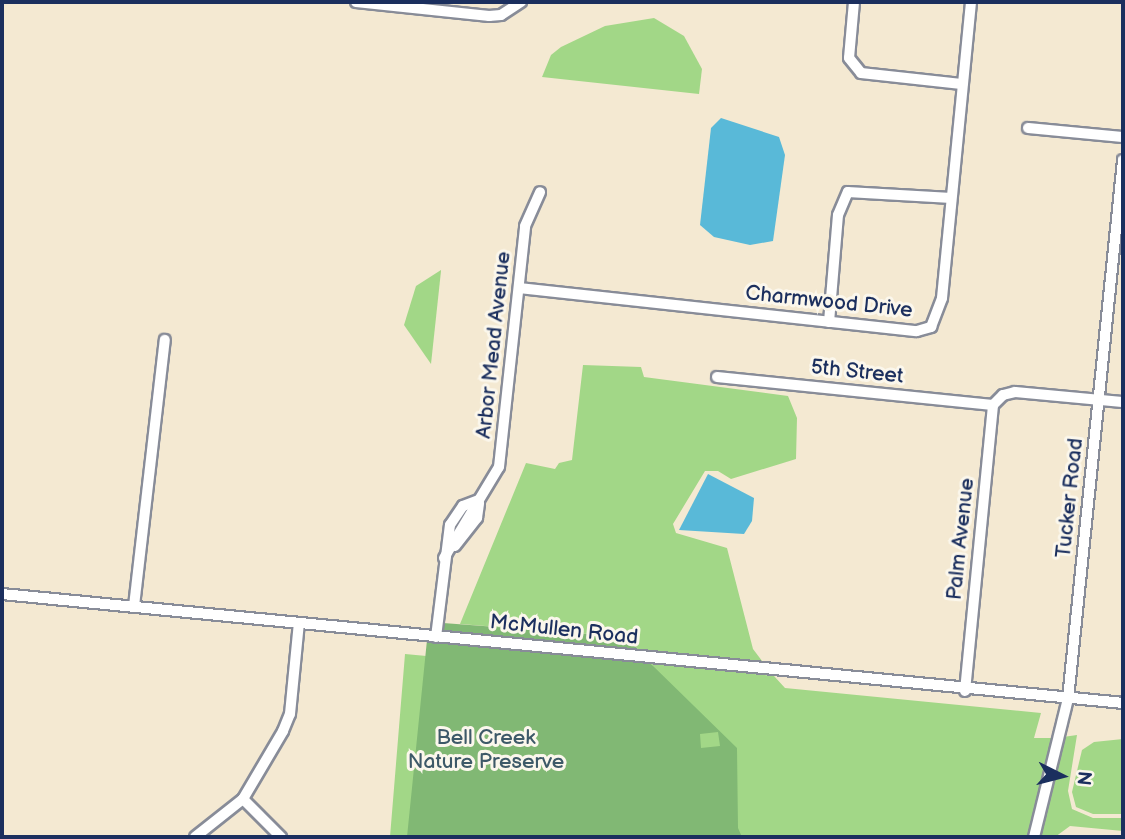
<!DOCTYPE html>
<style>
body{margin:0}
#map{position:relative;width:1125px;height:839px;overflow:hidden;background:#f4e9d2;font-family:"Balsamiq Sans",sans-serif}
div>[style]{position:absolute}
.green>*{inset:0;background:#a2d787}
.forest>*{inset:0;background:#81b874}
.water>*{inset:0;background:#59b9d8}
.roads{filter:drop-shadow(2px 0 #888c98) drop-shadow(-2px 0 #888c98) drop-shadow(0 2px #888c98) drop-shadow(0 -2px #888c98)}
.minor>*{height:10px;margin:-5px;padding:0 5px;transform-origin:5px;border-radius:5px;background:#fff}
span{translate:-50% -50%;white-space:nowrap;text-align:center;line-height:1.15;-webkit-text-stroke:6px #fbf7ec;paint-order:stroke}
.street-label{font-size:21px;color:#1b2f5e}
.park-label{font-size:21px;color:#3d5968}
.frame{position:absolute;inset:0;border:4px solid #1b2f5e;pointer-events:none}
.north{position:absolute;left:1027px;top:741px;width:70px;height:70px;-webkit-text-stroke:5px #fbf7ec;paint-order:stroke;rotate:96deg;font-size:19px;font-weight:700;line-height:28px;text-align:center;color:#1b2f5e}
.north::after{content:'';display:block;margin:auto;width:24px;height:32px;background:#1b2f5e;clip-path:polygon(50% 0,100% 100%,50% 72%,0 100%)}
</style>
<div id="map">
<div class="green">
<div style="clip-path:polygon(654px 18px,684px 36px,702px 69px,699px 94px,542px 77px,551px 55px,561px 47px,605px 26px)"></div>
<div style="clip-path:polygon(441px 270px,441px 271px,431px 364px,404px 325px,416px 286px)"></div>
<div style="clip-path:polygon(583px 365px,641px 367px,644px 377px,788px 396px,797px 418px,796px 459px,731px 479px,718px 471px,705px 471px,673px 524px,676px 533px,727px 548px,753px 649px,766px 666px,641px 653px,627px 637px,460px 624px,526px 463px,555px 469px,559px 463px,572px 460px)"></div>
<div style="clip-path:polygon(405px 654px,663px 678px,650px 663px,774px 676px,785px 688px,1041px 713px,1034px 738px,1052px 738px,1028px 837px,390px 837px)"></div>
<div style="clip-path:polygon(1077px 735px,1068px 791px,1072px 809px,1093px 818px,1123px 818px,1123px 831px,1070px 826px,1055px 837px,1039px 837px,1063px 737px)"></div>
<div style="clip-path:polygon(1123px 739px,1123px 814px,1093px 814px,1076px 807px,1072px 792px,1082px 750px,1094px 742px)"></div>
</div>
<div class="forest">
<div style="clip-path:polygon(443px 623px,627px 637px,641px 653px,442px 632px)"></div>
<div style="clip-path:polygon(evenodd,427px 640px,650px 663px,737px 748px,738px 828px,742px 837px,407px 837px,427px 640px,718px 732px,720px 746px,701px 748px,700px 734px,718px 732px)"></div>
</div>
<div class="water">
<div style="clip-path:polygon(721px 118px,779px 137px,785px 155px,773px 241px,750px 245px,714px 237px,700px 225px,711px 128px)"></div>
<div style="clip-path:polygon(708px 474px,754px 498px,752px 521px,744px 534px,679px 530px)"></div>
</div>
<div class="roads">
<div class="minor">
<div style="left:356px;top:2px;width:134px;rotate:6deg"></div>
<div style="left:489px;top:16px;width:12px;rotate:-5deg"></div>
<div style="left:501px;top:15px;width:24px;rotate:-33deg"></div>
<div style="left:854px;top:2px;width:56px;rotate:95.1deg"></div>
<div style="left:849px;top:58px;width:19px;rotate:51deg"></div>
<div style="left:861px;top:73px;width:101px;rotate:6.3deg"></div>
<div style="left:1028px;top:128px;width:95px;rotate:5.4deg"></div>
<div style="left:519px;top:288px;width:400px;rotate:6.2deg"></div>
<div style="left:917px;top:331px;width:15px;rotate:-16deg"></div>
<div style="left:931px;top:327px;width:31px;rotate:-69deg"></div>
<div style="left:942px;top:298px;width:297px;rotate:-84.4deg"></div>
<div style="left:829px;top:322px;width:107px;rotate:-85.2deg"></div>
<div style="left:838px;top:215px;width:25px;rotate:-67deg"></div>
<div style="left:848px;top:192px;width:103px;rotate:3.3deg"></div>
<div style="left:717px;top:377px;width:277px;rotate:5.8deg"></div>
<div style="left:455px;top:546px;width:36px;rotate:-52deg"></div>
<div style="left:477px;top:518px;width:15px;rotate:-82deg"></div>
<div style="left:444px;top:558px;width:106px;rotate:-58.9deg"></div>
<div style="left:499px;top:467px;width:242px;rotate:-83.8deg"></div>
<div style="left:525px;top:226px;width:37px;rotate:-66deg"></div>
<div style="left:2px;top:594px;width:1126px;rotate:5.55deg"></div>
<div style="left:134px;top:606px;width:268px;rotate:-83.4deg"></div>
<div style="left:436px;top:637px;width:113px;rotate:-82.9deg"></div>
<div style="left:450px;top:525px;width:23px;rotate:-56deg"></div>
<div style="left:463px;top:506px;width:17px;rotate:-21deg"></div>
<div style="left:965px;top:691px;width:287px;rotate:-84.4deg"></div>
<div style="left:993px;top:405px;width:14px;rotate:-45deg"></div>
<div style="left:1003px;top:395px;width:12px;rotate:-14deg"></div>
<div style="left:1015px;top:392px;width:108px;rotate:5.3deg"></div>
<div style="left:243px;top:799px;width:54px;rotate:45deg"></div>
<div style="left:195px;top:837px;width:61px;rotate:-38.4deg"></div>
<div style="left:243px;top:799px;width:79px;rotate:-59.5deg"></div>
<div style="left:283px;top:731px;width:18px;rotate:-68deg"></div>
<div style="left:290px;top:714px;width:91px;rotate:-84.4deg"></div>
<div style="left:1034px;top:837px;width:142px;rotate:-76.2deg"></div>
<div style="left:1068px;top:699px;width:542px;rotate:-84.17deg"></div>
</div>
</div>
<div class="street-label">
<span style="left:829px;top:302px;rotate:6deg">Charmwood Drive</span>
<span style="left:494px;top:345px;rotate:-84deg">Arbor Mead Avenue</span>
<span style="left:857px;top:372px;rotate:6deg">5th Street</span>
<span style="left:1070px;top:498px;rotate:-84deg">Tucker Road</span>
<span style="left:961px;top:539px;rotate:-84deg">Palm Avenue</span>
<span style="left:564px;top:630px;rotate:6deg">McMullen Road</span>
</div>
<div class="park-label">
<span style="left:486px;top:750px">Bell Creek<br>Nature Preserve</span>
</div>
<div class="frame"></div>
<div class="north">N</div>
</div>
